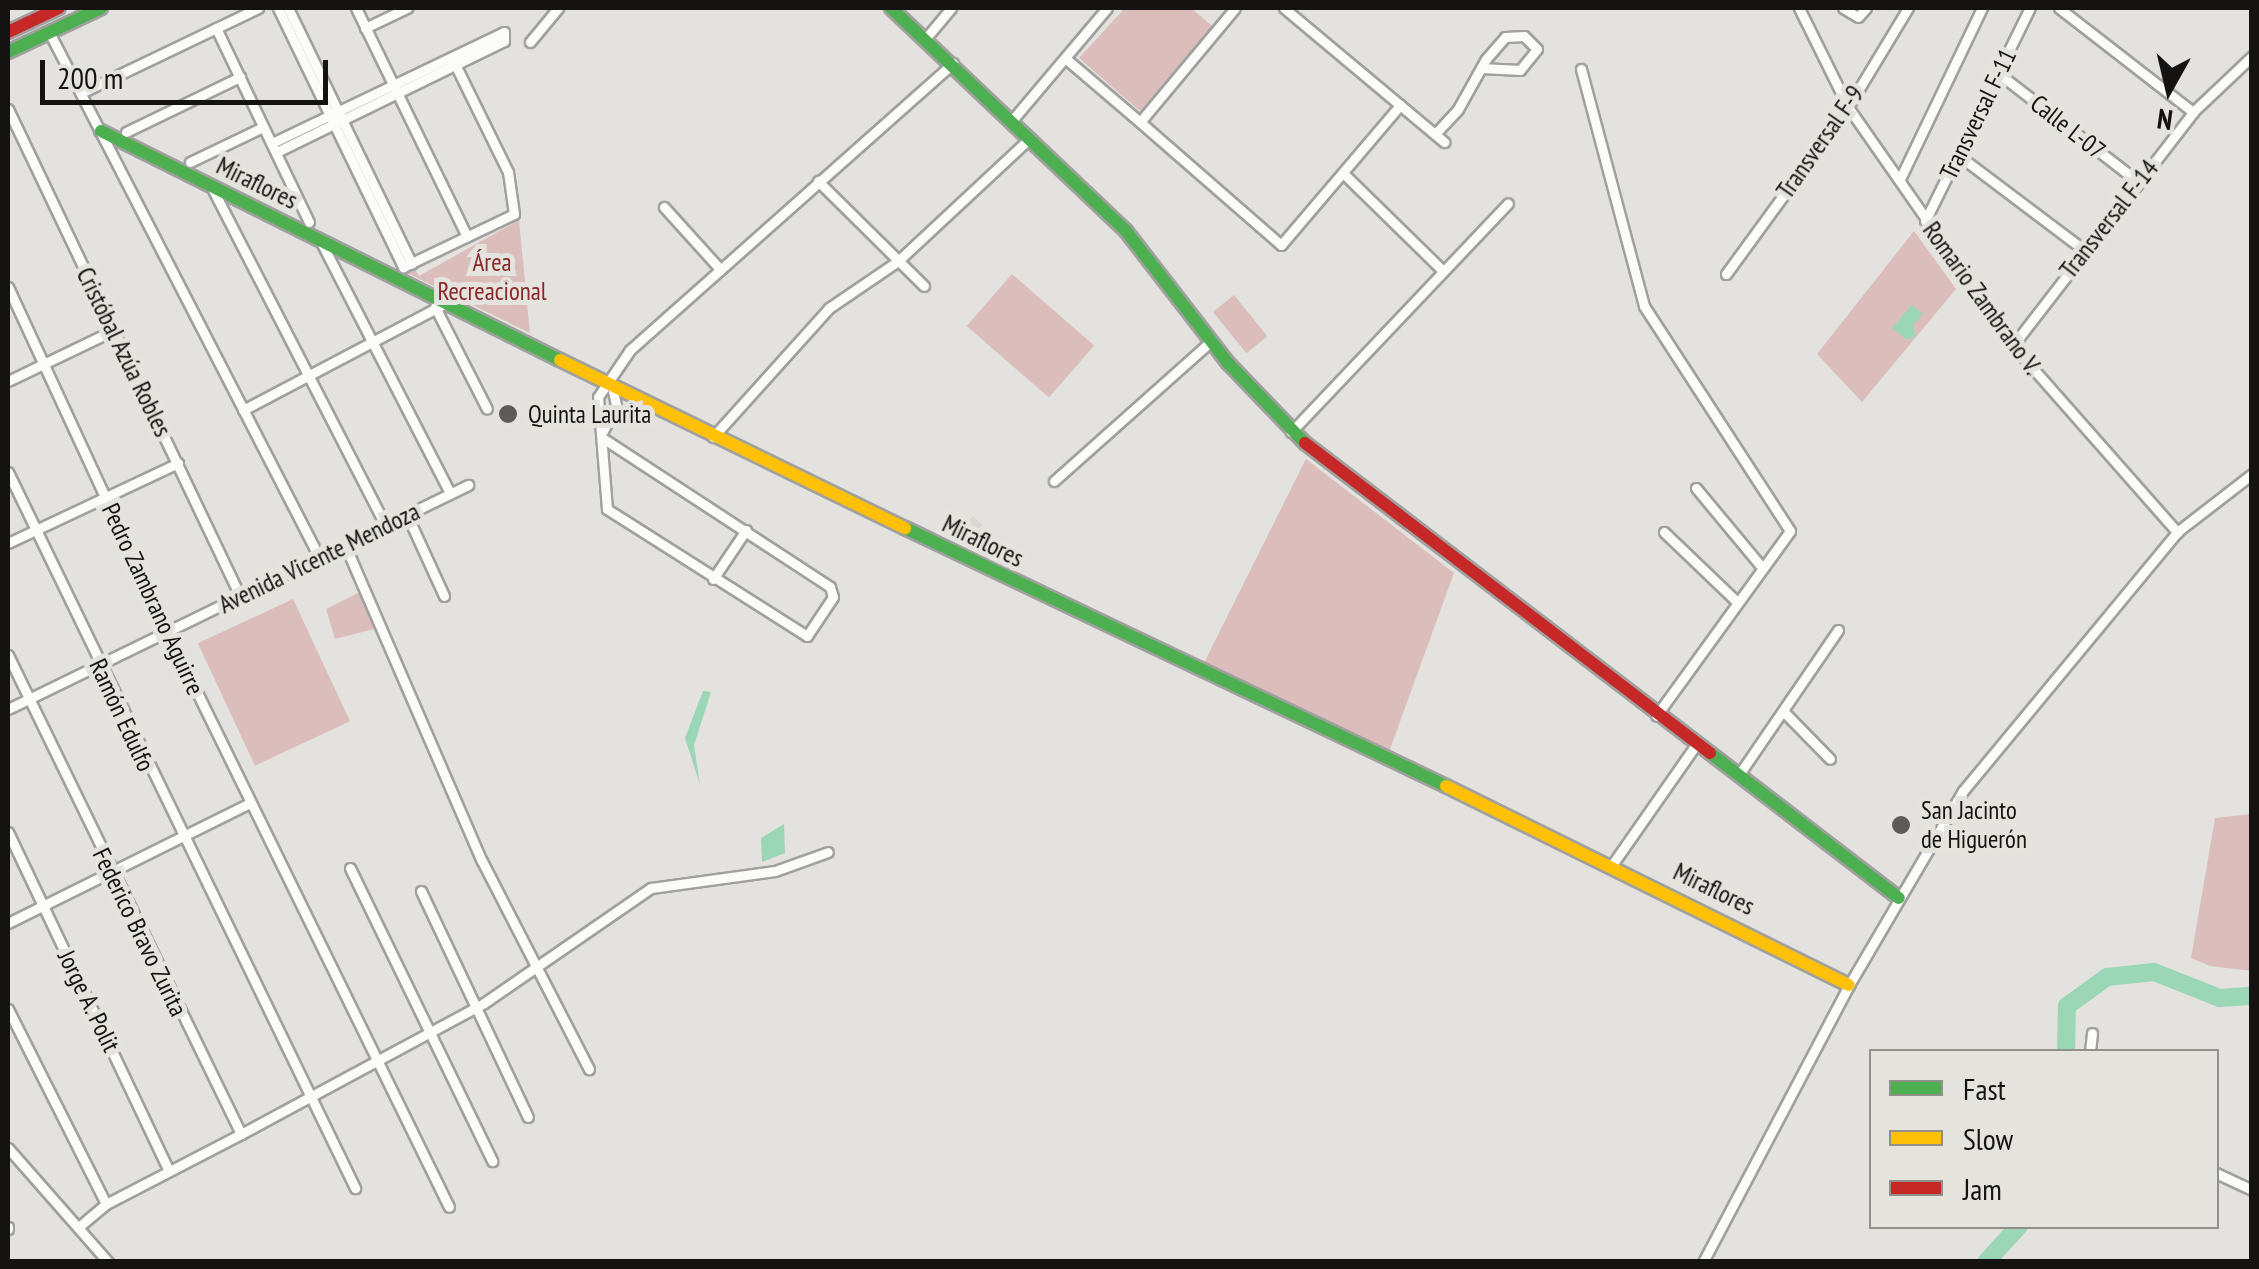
<!DOCTYPE html>
<meta charset="utf-8">
<style>
body{margin:0}
#map{position:relative;width:2259px;height:1269px;overflow:hidden;background:#e3e2df;font-family:"PT Sans Narrow",sans-serif}
div>[style]{position:absolute}
.built>*{inset:0;background:#d9d6cd;transform-origin:0 0}
.green>*{inset:0;background:#dbbebb;transform-origin:0 0}
.water>*{inset:0;background:#9bd6b6}
.river>*{height:18px;margin:-9px;padding:0 9px;transform-origin:9px;border-radius:9px;background:#9bd6b6}
.roads{filter:drop-shadow(2px 0 #a0a09e) drop-shadow(-2px 0 #a0a09e) drop-shadow(0 2px #a0a09e) drop-shadow(0 -2px #a0a09e)}
.street>*{height:9px;margin:-4.5px;padding:0 4.5px;transform-origin:4.5px;border-radius:4.5px;background:#fbfbfa}
.fast>*{height:12px;margin:-6px;padding:0 6px;transform-origin:6px;border-radius:6px;background:#4caf50}
.slow>*{height:12px;margin:-6px;padding:0 6px;transform-origin:6px;border-radius:6px;background:#ffc107}
.jam>*{height:12px;margin:-6px;padding:0 6px;transform-origin:6px;border-radius:6px;background:#c62828}
.dots>*{width:28px;height:28px;translate:-50% -50%;box-sizing:border-box;border:5px solid #e5e3dd;border-radius:50%}
span{translate:-50% -50%;white-space:nowrap;text-align:center;line-height:1.15;-webkit-text-stroke:10px #e5e3dd;paint-order:stroke}
.street-label{font-size:25px;color:#141311}
.park-label{font-size:25px;color:#8a2729}
.poi-label{font-size:25px;color:#141311}
.left{translate:0 -50%;text-align:left}
.frame{position:absolute;inset:0;border:10px solid #141311;pointer-events:none}
.legend{position:absolute;left:1869px;top:1049px;width:350px;height:180px;box-sizing:border-box;background:#e5e3dd;border:2px solid #91908b;margin:0;padding:12px 18px;list-style:none;font-size:30px;color:#141311}
.legend li{display:flex;align-items:center;gap:20px;height:50px}
.legend b{width:50px;border:2px solid #91908b}
.north{position:absolute;left:2119px;top:40px;width:100px;height:100px;-webkit-text-stroke:8px #e5e3dd;paint-order:stroke;rotate:188deg;font-size:28px;font-weight:700;line-height:40px;text-align:center;color:#141311}
.north::after{content:'';display:block;margin:auto;width:35px;height:45px;background:#141311;clip-path:polygon(50% 0,100% 100%,50% 72%,0 100%)}
.scale{position:absolute;left:40px;top:60px;width:288px;height:45px;box-sizing:border-box;border:5px solid #141311;border-top:0;padding-left:12px;font-size:30px;line-height:35px;white-space:nowrap;color:#141311;-webkit-text-stroke:8px #e5e3dd;paint-order:stroke}
</style>
<div id="map">
<div class="built">
<div style="left:973px;top:516px;width:13px;height:30px;rotate:45deg"></div>
</div>
<div class="green">
<div style="clip-path:polygon(1125px 8px,1191px 8px,1216px 29px,1141px 112px,1079px 58px)"></div>
<div style="clip-path:polygon(519px 220px,530px 333px,405px 272px,415px 269px,419px 276px)"></div>
<div style="clip-path:polygon(1914px 231px,1956px 289px,1862px 402px,1817px 354px)"></div>
<div style="left:1012px;top:274px;width:109px;height:69px;rotate:41deg"></div>
<div style="left:1234px;top:295px;width:53px;height:27px;rotate:51deg"></div>
<div style="clip-path:polygon(1306px 459px,1454px 573px,1389px 752px,1203px 665px)"></div>
<div style="clip-path:polygon(360px 592px,374px 629px,335px 639px,326px 609px)"></div>
<div style="left:293px;top:599px;width:135px;height:105px;rotate:65deg"></div>
<div style="clip-path:polygon(2251px 814px,2251px 971px,2210px 966px,2191px 958px,2215px 818px)"></div>
</div>
<div class="water">
<div style="clip-path:polygon(1912px 305px,1923px 314px,1913px 325px,1916px 336px,1907px 340px,1892px 328px)"></div>
<div style="clip-path:polygon(703px 691px,711px 692px,694px 745px,700px 785px,685px 738px)"></div>
<div style="clip-path:polygon(784px 824px,785px 853px,762px 862px,761px 838px)"></div>
</div>
<div class="river">
<div style="left:2066px;top:1052px;width:46px;rotate:-88.8deg"></div>
<div style="left:2067px;top:1006px;width:49px;rotate:-35.9deg"></div>
<div style="left:2107px;top:977px;width:47px;rotate:-6.1deg"></div>
<div style="left:2154px;top:972px;width:71px;rotate:21.5deg"></div>
<div style="left:2220px;top:998px;width:32px;rotate:-4deg"></div>
<div style="left:1986px;top:1262px;width:49px;rotate:-47.5deg"></div>
</div>
<div class="roads">
<div class="street">
<div style="left:278px;top:8px;width:288px;rotate:64.2deg"></div>
<div style="left:403px;top:267px;width:123px;rotate:-25.5deg"></div>
<div style="left:514px;top:214px;width:42px;rotate:-98.1deg"></div>
<div style="left:508px;top:172px;width:127px;rotate:-116.2deg"></div>
<div style="left:288px;top:8px;width:284px;rotate:64.2deg"></div>
<div style="left:356px;top:8px;width:254px;rotate:64.1deg"></div>
<div style="left:1284px;top:8px;width:209px;rotate:39.9deg"></div>
<div style="left:1799px;top:8px;width:110px;rotate:63.7deg"></div>
<div style="left:1848px;top:107px;width:304px;rotate:55.1deg"></div>
<div style="left:2022px;top:356px;width:235px;rotate:48.6deg"></div>
<div style="left:1843px;top:8px;width:17px;rotate:31deg"></div>
<div style="left:1858px;top:17px;width:12px;rotate:-48deg"></div>
<div style="left:2059px;top:8px;width:170px;rotate:37.8deg"></div>
<div style="left:216px;top:28px;width:215px;rotate:64.4deg"></div>
<div style="left:365px;top:28px;width:47px;rotate:-25.5deg"></div>
<div style="left:49px;top:32px;width:590px;rotate:62.78deg"></div>
<div style="left:926px;top:38px;width:39px;rotate:-50deg"></div>
<div style="left:530px;top:42px;width:44px;rotate:-50.5deg"></div>
<div style="left:1065px;top:58px;width:99px;rotate:40.5deg"></div>
<div style="left:1140px;top:122px;width:148px;rotate:-50.2deg"></div>
<div style="left:1581px;top:69px;width:245px;rotate:75.1deg"></div>
<div style="left:1644px;top:306px;width:268px;rotate:57deg"></div>
<div style="left:1790px;top:531px;width:228px;rotate:125.9deg"></div>
<div style="left:1998px;top:73px;width:176px;rotate:37.8deg"></div>
<div style="left:85px;top:91px;width:192px;rotate:-25.6deg"></div>
<div style="left:8px;top:109px;width:539px;rotate:64.53deg"></div>
<div style="left:1014px;top:118px;width:144px;rotate:-49.8deg"></div>
<div style="left:1140px;top:122px;width:187px;rotate:41.1deg"></div>
<div style="left:1281px;top:245px;width:184px;rotate:-49.6deg"></div>
<div style="left:126px;top:132px;width:127px;rotate:-25.8deg"></div>
<div style="left:1435px;top:134px;width:34px;rotate:-47deg"></div>
<div style="left:1458px;top:109px;width:57px;rotate:-60.8deg"></div>
<div style="left:1486px;top:59px;width:29px;rotate:-49deg"></div>
<div style="left:1505px;top:37px;width:19px;rotate:-3deg"></div>
<div style="left:1524px;top:36px;width:18px;rotate:45deg"></div>
<div style="left:1537px;top:49px;width:27px;rotate:129deg"></div>
<div style="left:1520px;top:70px;width:39px;rotate:-177deg"></div>
<div style="left:272px;top:143px;width:257px;rotate:-25.6deg"></div>
<div style="left:504px;top:32px;width:9px;rotate:90deg"></div>
<div style="left:504px;top:41px;width:254px;rotate:154deg"></div>
<div style="left:1958px;top:155px;width:158px;rotate:37deg"></div>
<div style="left:190px;top:162px;width:81px;rotate:-25.6deg"></div>
<div style="left:1343px;top:173px;width:139px;rotate:44.4deg"></div>
<div style="left:1900px;top:179px;width:190px;rotate:-64.4deg"></div>
<div style="left:818px;top:181px;width:149px;rotate:44.7deg"></div>
<div style="left:211px;top:186px;width:381px;rotate:62.8deg"></div>
<div style="left:664px;top:207px;width:84px;rotate:47.9deg"></div>
<div style="left:1925px;top:221px;width:237px;rotate:-63.8deg"></div>
<div style="left:320px;top:240px;width:284px;rotate:62.8deg"></div>
<div style="left:1726px;top:274px;width:207px;rotate:-53.9deg"></div>
<div style="left:1848px;top:107px;width:116px;rotate:-58.8deg"></div>
<div style="left:8px;top:287px;width:379px;rotate:65.2deg"></div>
<div style="left:167px;top:631px;width:641px;rotate:63.91deg"></div>
<div style="left:435px;top:307px;width:114px;rotate:63deg"></div>
<div style="left:2014px;top:344px;width:293px;rotate:-52.3deg"></div>
<div style="left:2193px;top:112px;width:81px;rotate:-43.5deg"></div>
<div style="left:8px;top:381px;width:118px;rotate:-25.7deg"></div>
<div style="left:243px;top:410px;width:229px;rotate:-27.8deg"></div>
<div style="left:603px;top:431px;width:29px;rotate:-63deg"></div>
<div style="left:616px;top:405px;width:19px;rotate:-102deg"></div>
<div style="left:1291px;top:432px;width:315px;rotate:-46.5deg"></div>
<div style="left:713px;top:437px;width:173px;rotate:-48deg"></div>
<div style="left:829px;top:308px;width:83px;rotate:-34.3deg"></div>
<div style="left:898px;top:261px;width:180px;rotate:-43deg"></div>
<div style="left:604px;top:439px;width:270px;rotate:33.2deg"></div>
<div style="left:830px;top:587px;width:10px;rotate:73deg"></div>
<div style="left:833px;top:597px;width:47px;rotate:123.7deg"></div>
<div style="left:807px;top:636px;width:237px;rotate:-147.6deg"></div>
<div style="left:607px;top:509px;width:112px;rotate:-94.6deg"></div>
<div style="left:598px;top:397px;width:57px;rotate:-55.8deg"></div>
<div style="left:630px;top:350px;width:432px;rotate:-41.6deg"></div>
<div style="left:8px;top:472px;width:796px;rotate:64.14deg"></div>
<div style="left:1054px;top:481px;width:210px;rotate:-41.7deg"></div>
<div style="left:1696px;top:488px;width:100px;rotate:50.3deg"></div>
<div style="left:407px;top:515px;width:89px;rotate:65.4deg"></div>
<div style="left:1664px;top:532px;width:98px;rotate:43.8deg"></div>
<div style="left:8px;top:543px;width:188px;rotate:-25.2deg"></div>
<div style="left:345px;top:545px;width:344px;rotate:66.6deg"></div>
<div style="left:482px;top:861px;width:234px;rotate:62.8deg"></div>
<div style="left:713px;top:579px;width:59px;rotate:-56deg"></div>
<div style="left:8px;top:655px;width:533px;rotate:64.06deg"></div>
<div style="left:241px;top:1134px;width:152px;rotate:152.6deg"></div>
<div style="left:106px;top:1204px;width:34px;rotate:140deg"></div>
<div style="left:8px;top:709px;width:512px;rotate:-25.96deg"></div>
<div style="left:1783px;top:711px;width:67px;rotate:45.6deg"></div>
<div style="left:1738px;top:776px;width:177px;rotate:-55.6deg"></div>
<div style="left:8px;top:832px;width:375px;rotate:64.6deg"></div>
<div style="left:1612px;top:865px;width:145px;rotate:-55.1deg"></div>
<div style="left:350px;top:868px;width:326px;rotate:64.1deg"></div>
<div style="left:421px;top:891px;width:250px;rotate:64.7deg"></div>
<div style="left:8px;top:923px;width:270px;rotate:-26.4deg"></div>
<div style="left:8px;top:1009px;width:218px;rotate:63.3deg"></div>
<div style="left:2090px;top:1052px;width:19px;rotate:-84deg"></div>
<div style="left:241px;top:1134px;width:276px;rotate:-28.3deg"></div>
<div style="left:484px;top:1003px;width:203px;rotate:-34.6deg"></div>
<div style="left:651px;top:888px;width:125px;rotate:-7.8deg"></div>
<div style="left:775px;top:871px;width:56px;rotate:-19.7deg"></div>
<div style="left:8px;top:1148px;width:152px;rotate:48.7deg"></div>
<div style="left:2216px;top:1173px;width:40px;rotate:25deg"></div>
<div style="left:8px;top:1227px;width:2px;rotate:90deg"></div>
<div style="left:1703px;top:1262px;width:313px;rotate:-62.2deg"></div>
<div style="left:1849px;top:985px;width:225px;rotate:-59.6deg"></div>
<div style="left:1963px;top:791px;width:336px;rotate:-50.4deg"></div>
<div style="left:2177px;top:532px;width:95px;rotate:-37.7deg"></div>
</div>
<div class="fast">
<div style="left:891px;top:8px;width:324px;rotate:43.5deg"></div>
<div style="left:1126px;top:231px;width:167px;rotate:52.3deg"></div>
<div style="left:1228px;top:363px;width:111px;rotate:46.1deg"></div>
<div style="left:8px;top:52px;width:103px;rotate:-25.3deg"></div>
<div style="left:101px;top:131px;width:513px;rotate:26.52deg"></div>
<div style="left:905px;top:528px;width:599px;rotate:25.5deg"></div>
<div style="left:1710px;top:753px;width:238px;rotate:37.5deg"></div>
</div>
<div class="slow">
<div style="left:560px;top:360px;width:384px;rotate:26deg"></div>
<div style="left:1446px;top:786px;width:449px;rotate:26.3deg"></div>
</div>
<div class="jam">
<div style="left:8px;top:32px;width:56px;rotate:-25.2deg"></div>
<div style="left:1305px;top:443px;width:510px;rotate:37.43deg"></div>
</div>
</div>
<div class="dots">
<div style="left:508px;top:414px;background:#5c5b59"></div>
<div style="left:1901px;top:825px;background:#5c5b59"></div>
</div>
<div class="street-label">
<span style="left:1978px;top:114px;rotate:-64deg">Transversal F-11</span>
<span style="left:2068px;top:127px;rotate:38deg">Calle L-07</span>
<span style="left:1820px;top:142px;rotate:-55deg">Transversal F-9</span>
<span style="left:257px;top:183px;rotate:26deg">Miraflores</span>
<span style="left:2109px;top:219px;rotate:-52deg">Transversal F-14</span>
<span style="left:1982px;top:298px;rotate:54deg">Romario Zambrano V.</span>
<span style="left:124px;top:352px;rotate:64deg">Cristóbal Azúa Robles</span>
<span style="left:983px;top:541px;rotate:26deg">Miraflores</span>
<span style="left:319px;top:558px;rotate:-26deg">Avenida Vicente Mendoza</span>
<span style="left:153px;top:599px;rotate:65deg">Pedro Zambrano Aguirre</span>
<span style="left:122px;top:715px;rotate:65deg">Ramón Edulfo</span>
<span style="left:1714px;top:889px;rotate:26deg">Miraflores</span>
<span style="left:140px;top:932px;rotate:64deg">Federico Bravo Zurita</span>
<span style="left:89px;top:1001px;rotate:64deg">Jorge A. Polit</span>
</div>
<div class="park-label">
<span style="left:492px;top:277px">Área<br>Recreacional</span>
</div>
<div class="poi-label">
<span class="left" style="left:528px;top:414px">Quinta Laurita</span>
<span class="left" style="left:1921px;top:825px">San Jacinto<br>de Higuerón</span>
</div>
<div class="frame"></div>
<ul class="legend">
<li><b style="height:12px;background:#4caf50"></b>Fast</li>
<li><b style="height:12px;background:#ffc107"></b>Slow</li>
<li><b style="height:12px;background:#c62828"></b>Jam</li>
</ul>
<div class="north">N</div>
<div class="scale">200 m</div>
</div>
